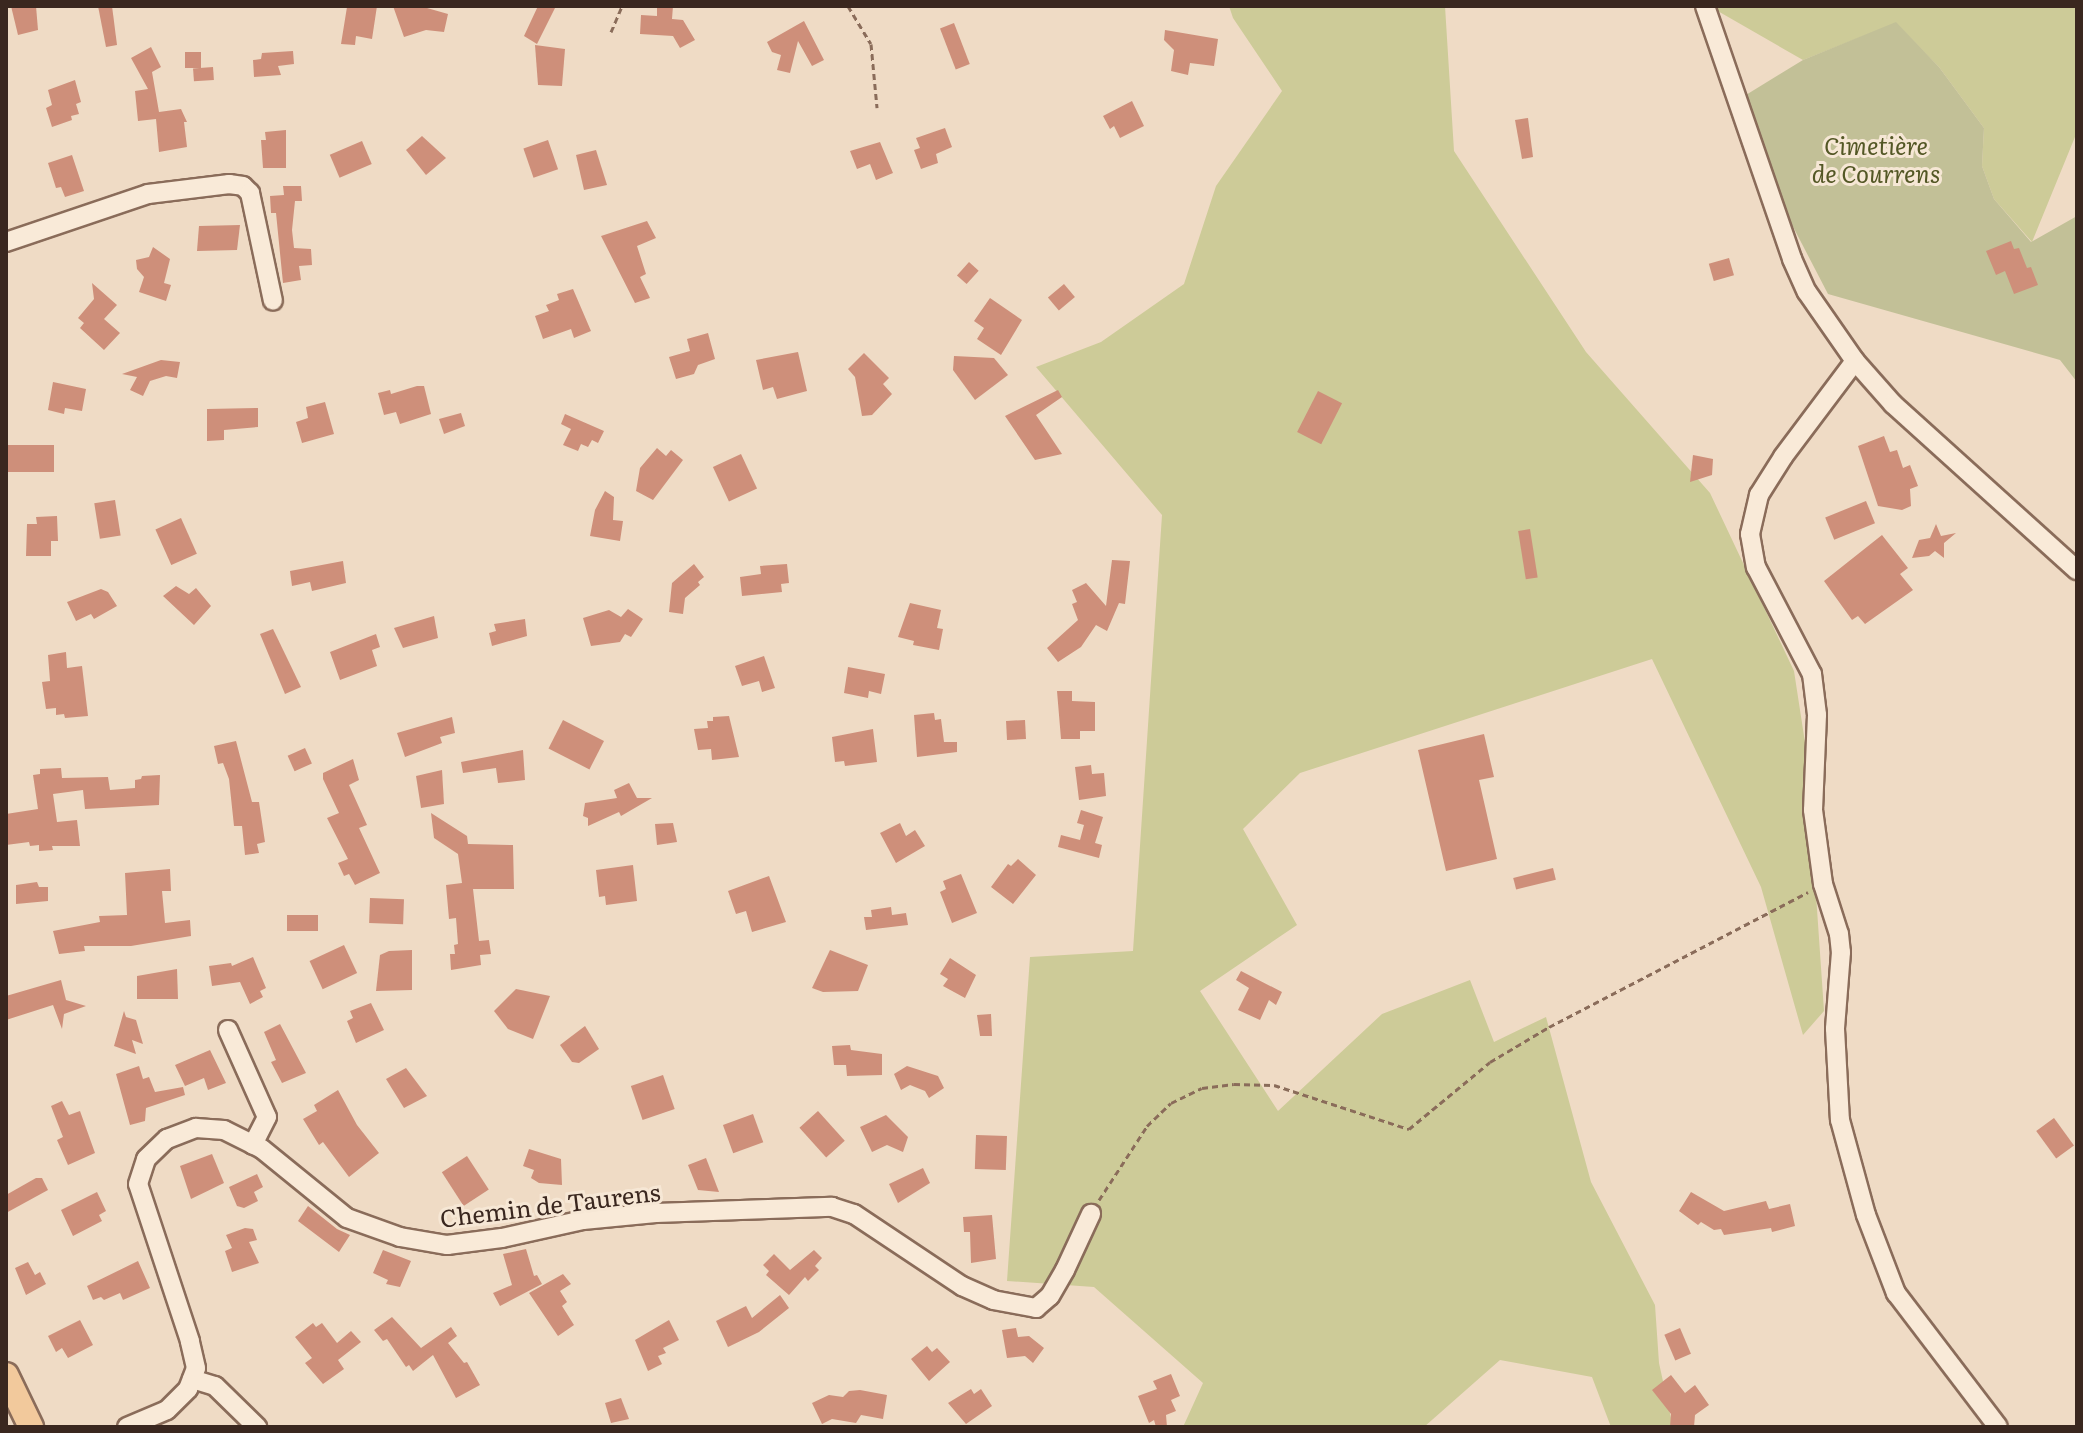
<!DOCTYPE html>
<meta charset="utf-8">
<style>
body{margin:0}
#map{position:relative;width:2083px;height:1433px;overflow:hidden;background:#efdbc5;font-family:Literata,serif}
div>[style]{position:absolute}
.green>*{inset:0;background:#cdcb98}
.cemetery>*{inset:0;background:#c2c097}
.building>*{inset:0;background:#ce8f7a;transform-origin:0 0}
.path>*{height:3px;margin-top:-1.5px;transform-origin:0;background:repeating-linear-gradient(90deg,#8a6c5a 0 6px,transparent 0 10px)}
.roads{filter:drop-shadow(2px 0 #8a6c5a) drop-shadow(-2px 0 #8a6c5a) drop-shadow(0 2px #8a6c5a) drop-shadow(0 -2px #8a6c5a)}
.minor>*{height:18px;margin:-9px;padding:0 9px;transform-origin:9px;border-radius:9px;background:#f9ead8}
.major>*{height:24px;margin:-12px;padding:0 12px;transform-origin:12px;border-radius:12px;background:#f2c99c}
span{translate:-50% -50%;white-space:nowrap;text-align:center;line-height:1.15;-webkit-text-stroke:6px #f6e7d5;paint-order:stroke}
.park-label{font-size:24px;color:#535725;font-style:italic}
.street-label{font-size:24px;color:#3a271f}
.frame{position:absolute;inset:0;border:8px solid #3a271f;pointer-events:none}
</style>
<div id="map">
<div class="green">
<div style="clip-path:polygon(1229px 6px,1445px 6px,1454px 151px,1586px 352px,1710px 493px,1794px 671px,1806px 749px,1824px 1011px,1803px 1035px,1761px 887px,1652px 659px,1300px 773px,1243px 829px,1297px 925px,1200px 991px,1278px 1111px,1382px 1014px,1470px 980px,1494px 1042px,1546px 1017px,1591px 1182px,1655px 1305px,1659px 1363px,1673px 1427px,1611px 1427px,1592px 1377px,1500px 1360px,1424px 1427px,1183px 1427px,1203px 1383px,1094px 1287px,1007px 1281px,1030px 957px,1133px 951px,1162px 515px,1036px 367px,1101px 342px,1184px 284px,1216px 186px,1282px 91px,1233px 18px)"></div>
<div style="clip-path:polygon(1709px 6px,2077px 6px,2077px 132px,2032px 242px,1994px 199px,1982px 166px,1984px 128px,1939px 67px,1896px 23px,1803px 60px)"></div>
</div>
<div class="cemetery">
<div style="clip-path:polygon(1896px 22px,1939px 67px,1984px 128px,1982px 166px,1994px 199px,2031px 242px,2077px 216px,2077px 382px,2060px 360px,1828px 294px,1775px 192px,1741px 98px,1803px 60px)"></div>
</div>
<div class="building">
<div style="clip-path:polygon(11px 6px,36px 6px,38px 30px,18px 35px)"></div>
<div style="clip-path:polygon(98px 6px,112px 6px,117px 45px,106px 47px)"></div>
<div style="clip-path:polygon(377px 6px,372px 39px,356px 36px,355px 45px,341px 44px,347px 7px)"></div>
<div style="clip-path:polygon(393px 6px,420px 6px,448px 14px,444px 32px,426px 30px,404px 37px)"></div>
<div style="clip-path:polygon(538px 6px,556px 6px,537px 44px,524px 36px)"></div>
<div style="clip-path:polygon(657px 6px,673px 6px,672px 19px,683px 20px,695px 40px,680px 48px,673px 36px,640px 34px,641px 15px,657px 16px)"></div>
<div style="clip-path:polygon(804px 21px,824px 60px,812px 66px,798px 41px,790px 73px,777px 70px,781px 55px,772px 52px,767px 42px)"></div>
<div style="left:954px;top:23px;width:44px;height:15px;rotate:69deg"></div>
<div style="clip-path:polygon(1165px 30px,1218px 39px,1214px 66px,1190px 63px,1188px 75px,1171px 71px,1174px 50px,1164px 40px)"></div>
<div style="clip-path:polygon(535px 45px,565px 49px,562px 86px,538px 85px)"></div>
<div style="clip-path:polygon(151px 47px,161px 67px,152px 72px,159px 112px,181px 109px,187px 122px,184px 122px,187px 147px,159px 152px,156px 119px,138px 121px,135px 91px,148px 89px,131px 58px)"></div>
<div style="clip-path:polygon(293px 51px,294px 64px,278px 66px,281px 75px,254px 77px,253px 60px,261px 59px,262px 53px)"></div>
<div style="left:185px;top:52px;width:16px;height:16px"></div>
<div style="left:213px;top:67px;width:13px;height:20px;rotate:86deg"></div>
<div style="clip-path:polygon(75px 80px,81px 102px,76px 104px,79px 114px,71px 116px,72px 120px,52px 127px,46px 108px,52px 105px,48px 90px)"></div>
<div style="clip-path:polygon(1132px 101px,1144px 126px,1120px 138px,1114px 126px,1110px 129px,1103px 116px)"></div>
<div style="clip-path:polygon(1528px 118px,1533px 157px,1522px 159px,1515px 120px)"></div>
<div style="clip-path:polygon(945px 128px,952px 147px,936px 154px,938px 163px,921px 169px,914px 150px,920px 148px,916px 138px)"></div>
<div style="clip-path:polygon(286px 130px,286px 168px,263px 168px,261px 140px,266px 140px,265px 132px)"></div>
<div style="clip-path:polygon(422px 136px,446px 158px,426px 175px,406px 150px)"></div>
<div style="left:548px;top:140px;width:31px;height:26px;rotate:71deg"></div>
<div style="left:362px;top:141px;width:25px;height:35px;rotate:67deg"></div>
<div style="clip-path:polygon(880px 142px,893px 173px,876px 180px,870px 164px,857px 169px,850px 151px)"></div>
<div style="clip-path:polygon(596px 150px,607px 185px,584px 190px,576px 155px)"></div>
<div style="clip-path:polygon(72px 155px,84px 191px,65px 197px,61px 187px,56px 188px,48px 163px)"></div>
<div style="clip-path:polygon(283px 186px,301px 186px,302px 201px,295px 201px,292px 230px,294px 248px,311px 249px,312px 265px,299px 266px,301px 280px,283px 283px,276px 213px,271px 213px,270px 196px,284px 195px)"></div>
<div style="clip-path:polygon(647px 221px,656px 238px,637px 246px,646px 274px,640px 277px,650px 298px,635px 303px,601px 236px)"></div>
<div style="clip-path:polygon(240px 225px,237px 250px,197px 251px,199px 226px)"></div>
<div style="clip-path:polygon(2011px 241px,2014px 249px,2019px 248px,2027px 268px,2031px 267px,2038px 285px,2014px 294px,2005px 271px,1996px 275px,1986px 251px)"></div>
<div style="clip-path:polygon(153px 247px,170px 259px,164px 283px,171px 285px,166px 301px,139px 292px,144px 277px,137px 269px,136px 260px,149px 257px)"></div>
<div style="left:1729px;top:258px;width:18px;height:21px;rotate:74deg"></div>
<div style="left:969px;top:262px;width:13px;height:18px;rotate:42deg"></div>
<div style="clip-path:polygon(92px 283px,117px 305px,104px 319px,120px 333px,104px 350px,80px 328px,84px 323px,78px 318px,94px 299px)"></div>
<div style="left:1064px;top:284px;width:17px;height:21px;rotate:50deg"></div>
<div style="clip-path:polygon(573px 289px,591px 331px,574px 338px,571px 329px,543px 339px,535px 316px,549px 311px,546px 305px,559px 300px,557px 294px)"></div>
<div style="clip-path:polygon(990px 298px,1022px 320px,1001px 355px,977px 339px,984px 328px,974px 321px)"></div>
<div style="clip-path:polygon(708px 333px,715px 359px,698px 365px,694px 374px,676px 379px,669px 357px,690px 351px,687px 339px)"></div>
<div style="clip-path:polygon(798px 352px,807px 391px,777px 399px,773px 387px,763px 390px,756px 360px)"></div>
<div style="clip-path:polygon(864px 353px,889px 378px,883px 384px,892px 394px,872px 415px,862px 416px,855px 377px,848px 369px)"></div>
<div style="clip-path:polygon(954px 356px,994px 358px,1008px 375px,975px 400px,953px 370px)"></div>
<div style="clip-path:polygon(161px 360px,180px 362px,177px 378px,166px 376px,150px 381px,143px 396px,130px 390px,137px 377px,122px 374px)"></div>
<div style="clip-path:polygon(53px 382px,86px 389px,82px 411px,65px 408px,64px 414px,48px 410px)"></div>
<div style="clip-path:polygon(417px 386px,424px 386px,431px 414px,400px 424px,396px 412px,384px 415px,378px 393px,390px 390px,391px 394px)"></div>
<div style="clip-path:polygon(1058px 390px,1062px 397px,1036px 415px,1062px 454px,1035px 460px,1005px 416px)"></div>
<div style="left:1318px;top:391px;width:27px;height:46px;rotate:27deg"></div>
<div style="clip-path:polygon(325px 402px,334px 434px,302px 443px,296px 422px,308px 418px,306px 407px)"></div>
<div style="clip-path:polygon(258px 408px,258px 427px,224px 430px,224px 440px,207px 441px,207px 409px)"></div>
<div style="clip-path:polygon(461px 413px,465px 426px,444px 434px,439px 419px)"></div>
<div style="clip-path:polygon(565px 414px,604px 431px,598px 443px,592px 440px,588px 447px,581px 444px,578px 451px,563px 445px,571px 429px,561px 424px)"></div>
<div style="clip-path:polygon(1884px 436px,1890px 452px,1897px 450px,1903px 468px,1910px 465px,1918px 486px,1910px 489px,1911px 506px,1902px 510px,1878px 506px,1858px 446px)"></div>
<div style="left:6px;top:445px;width:48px;height:27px"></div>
<div style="clip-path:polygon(657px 448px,666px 456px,671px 450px,683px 460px,653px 500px,636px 491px,640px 468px)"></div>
<div style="left:741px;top:454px;width:38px;height:31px;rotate:65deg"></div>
<div style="clip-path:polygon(1693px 455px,1713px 459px,1712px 475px,1690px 482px)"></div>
<div style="clip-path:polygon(605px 491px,614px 497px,613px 520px,623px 521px,620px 541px,590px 536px,595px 510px)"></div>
<div style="left:115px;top:500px;width:36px;height:21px;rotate:81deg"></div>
<div style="left:1866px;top:501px;width:24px;height:44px;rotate:68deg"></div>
<div style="clip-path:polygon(57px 516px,58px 541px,51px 541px,51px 556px,26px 556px,27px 524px,37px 524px,36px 517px)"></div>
<div style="left:181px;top:518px;width:39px;height:28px;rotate:66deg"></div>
<div style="clip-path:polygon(1936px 524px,1941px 536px,1956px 533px,1944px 543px,1944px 558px,1935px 551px,1929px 556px,1912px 558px,1919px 540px,1930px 538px)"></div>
<div style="left:1530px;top:529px;width:49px;height:12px;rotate:81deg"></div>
<div style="clip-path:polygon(1882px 535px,1908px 568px,1900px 574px,1913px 590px,1865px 624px,1858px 616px,1852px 620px,1824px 581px)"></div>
<div style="clip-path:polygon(1112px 560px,1130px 561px,1125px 604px,1119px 603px,1107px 631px,1096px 625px,1081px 647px,1058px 662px,1047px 648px,1078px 620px,1072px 604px,1077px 602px,1072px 590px,1086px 583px,1106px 606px)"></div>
<div style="clip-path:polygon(343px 561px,346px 583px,312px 591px,310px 582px,292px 586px,290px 571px)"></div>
<div style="clip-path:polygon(694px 564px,704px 577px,698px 582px,700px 585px,685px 598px,683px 614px,669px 612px,672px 583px)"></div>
<div style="clip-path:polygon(787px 564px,789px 583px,781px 584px,782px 592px,742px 596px,740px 577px,761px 574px,760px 566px)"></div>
<div style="clip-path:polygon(176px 586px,189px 594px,196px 588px,211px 606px,194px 625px,163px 596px)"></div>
<div style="clip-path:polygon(101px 589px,108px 592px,117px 606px,94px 619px,91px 614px,76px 621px,67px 602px)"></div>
<div style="clip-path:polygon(910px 603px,941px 610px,937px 628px,943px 629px,939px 650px,913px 645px,914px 641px,898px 637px)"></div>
<div style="clip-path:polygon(628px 609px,643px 619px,631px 637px,625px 634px,620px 642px,591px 646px,583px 618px,609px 610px,621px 617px)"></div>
<div style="clip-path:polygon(434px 616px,438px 638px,403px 648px,394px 628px)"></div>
<div style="clip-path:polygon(525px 619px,527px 636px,492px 646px,489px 633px,496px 631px,494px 624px)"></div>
<div style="clip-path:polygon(273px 629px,301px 687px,285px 694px,260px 634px)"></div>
<div style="clip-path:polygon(376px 634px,380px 647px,372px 650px,377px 666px,340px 680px,330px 652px)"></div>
<div style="clip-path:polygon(66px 652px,67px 668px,82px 666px,88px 716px,65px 718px,64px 714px,56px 715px,56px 708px,46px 709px,42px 682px,50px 681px,48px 655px)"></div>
<div style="clip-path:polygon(764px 656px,775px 688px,762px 692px,759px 681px,742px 686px,735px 666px)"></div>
<div style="clip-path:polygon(848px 667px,885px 674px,881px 694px,869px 691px,868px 698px,844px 693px)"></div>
<div style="clip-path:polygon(1057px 691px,1072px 691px,1072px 701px,1095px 702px,1095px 731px,1080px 731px,1080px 739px,1061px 739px)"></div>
<div style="clip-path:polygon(934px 713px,935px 720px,941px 719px,944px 742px,957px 742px,957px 752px,917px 757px,914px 715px)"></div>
<div style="clip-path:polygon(729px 716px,739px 757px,712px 760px,711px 749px,698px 750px,694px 729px,708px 728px,707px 721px,713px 721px,713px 717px)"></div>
<div style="clip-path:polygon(452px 717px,455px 733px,440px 737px,442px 743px,405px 757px,397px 733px)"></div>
<div style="left:563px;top:720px;width:46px;height:32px;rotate:27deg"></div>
<div style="left:1025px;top:720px;width:19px;height:19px;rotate:87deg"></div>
<div style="clip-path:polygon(873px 729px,877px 762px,845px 766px,844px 761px,835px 762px,832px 737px)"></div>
<div style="clip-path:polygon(1484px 734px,1494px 777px,1479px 780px,1497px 859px,1446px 871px,1418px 750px)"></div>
<div style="clip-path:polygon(236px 741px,252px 802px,259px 802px,265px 842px,257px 844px,259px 853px,245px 855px,242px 826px,234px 826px,229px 779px,223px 763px,218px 764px,214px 746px)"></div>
<div style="left:305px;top:748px;width:17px;height:19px;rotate:66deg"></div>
<div style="clip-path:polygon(523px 750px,525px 780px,498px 783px,496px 768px,463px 773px,461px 762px)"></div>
<div style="clip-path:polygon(353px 759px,359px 780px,349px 785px,367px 825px,359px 828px,380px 873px,355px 885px,349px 874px,344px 876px,338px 863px,348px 859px,327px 818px,339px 813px,323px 779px,323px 773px)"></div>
<div style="clip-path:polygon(1091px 765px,1092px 774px,1104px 773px,1106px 796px,1079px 800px,1075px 767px)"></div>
<div style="clip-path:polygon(61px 768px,62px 778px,108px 777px,110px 790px,135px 788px,135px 780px,141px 779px,142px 776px,160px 775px,159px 805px,85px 809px,83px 790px,53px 794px,57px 822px,77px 820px,80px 846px,52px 846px,53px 850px,39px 851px,39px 845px,30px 846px,29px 842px,6px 845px,6px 814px,38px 809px,33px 775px,40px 774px,40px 769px)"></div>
<div style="clip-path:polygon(442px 770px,444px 804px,421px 808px,416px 776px)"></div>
<div style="clip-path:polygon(629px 783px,637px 798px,652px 798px,621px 816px,619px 812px,588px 826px,588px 818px,583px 816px,585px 803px,617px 798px,614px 790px)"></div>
<div style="clip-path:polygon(1081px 810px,1103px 817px,1095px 843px,1102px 845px,1099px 858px,1058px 847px,1061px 835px,1080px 840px,1084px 825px,1077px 823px)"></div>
<div style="clip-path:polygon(431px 813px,467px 836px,468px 844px,513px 845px,514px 889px,473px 889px,479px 941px,489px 940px,491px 954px,480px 955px,481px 965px,451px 970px,450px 954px,455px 954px,454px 945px,458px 944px,456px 918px,449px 919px,446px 885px,462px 883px,458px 854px,434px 838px)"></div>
<div style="clip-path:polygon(673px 823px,677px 842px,657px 845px,655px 824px)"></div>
<div style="clip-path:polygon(900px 823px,906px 836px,915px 830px,925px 846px,896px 863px,880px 833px)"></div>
<div style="clip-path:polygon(1018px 859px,1036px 875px,1013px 904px,991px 887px,1008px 864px,1011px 866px)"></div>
<div style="clip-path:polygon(633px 865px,637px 901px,606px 905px,605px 896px,599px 897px,596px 870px)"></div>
<div style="left:1553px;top:868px;width:12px;height:41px;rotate:76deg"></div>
<div style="clip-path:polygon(170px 869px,171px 891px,162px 891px,165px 923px,190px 920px,191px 936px,131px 946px,84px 946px,85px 951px,59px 954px,53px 931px,100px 922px,99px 916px,127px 915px,125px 873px)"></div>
<div style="clip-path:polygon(961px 874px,977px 913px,952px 923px,940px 892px,946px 889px,943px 881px)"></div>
<div style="clip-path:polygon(769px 876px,786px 922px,752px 932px,746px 911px,736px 914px,728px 891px)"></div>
<div style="clip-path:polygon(37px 882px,39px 887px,48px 887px,48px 901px,16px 904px,16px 885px)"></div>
<div style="left:370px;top:898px;width:34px;height:25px;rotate:2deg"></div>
<div style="clip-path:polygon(891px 907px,892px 915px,906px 913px,908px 925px,866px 930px,864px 917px,872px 917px,871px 910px)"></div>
<div style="left:318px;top:915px;width:16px;height:31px;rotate:90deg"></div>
<div style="left:344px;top:945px;width:31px;height:38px;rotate:65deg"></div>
<div style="clip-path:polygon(412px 950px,412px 990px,376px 991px,380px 955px,389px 951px)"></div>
<div style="clip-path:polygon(830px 950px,868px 965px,858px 991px,823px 992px,812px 988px)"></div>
<div style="clip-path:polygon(253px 957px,266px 988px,260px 991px,263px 997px,250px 1004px,240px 982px,212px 986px,209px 966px,231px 963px,232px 966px)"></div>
<div style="clip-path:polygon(950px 958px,976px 975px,965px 998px,943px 986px,948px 979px,940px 974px)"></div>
<div style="clip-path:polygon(177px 969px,178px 999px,137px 999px,137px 976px)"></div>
<div style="clip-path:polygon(1241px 971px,1282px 992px,1276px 1005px,1269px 1000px,1260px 1020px,1238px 1010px,1249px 988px,1236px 980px)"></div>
<div style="clip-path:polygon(61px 980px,66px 1000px,86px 1006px,64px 1014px,62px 1029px,53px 1005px,6px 1020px,6px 996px)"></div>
<div style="clip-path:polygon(516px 989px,550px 996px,533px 1039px,508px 1029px,494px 1011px)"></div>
<div style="clip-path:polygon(371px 1003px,384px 1030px,356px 1043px,347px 1021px,353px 1018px,350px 1011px)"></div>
<div style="clip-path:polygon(124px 1011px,126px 1017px,136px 1020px,143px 1044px,132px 1040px,136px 1054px,114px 1046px)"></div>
<div style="clip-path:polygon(991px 1014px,992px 1036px,980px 1036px,977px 1015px)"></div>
<div style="clip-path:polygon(280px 1024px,306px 1073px,282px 1083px,271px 1062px,276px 1060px,264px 1032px)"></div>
<div style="clip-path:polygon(585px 1026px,599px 1049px,579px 1063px,572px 1062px,560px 1045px)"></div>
<div style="clip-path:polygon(850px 1045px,851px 1050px,882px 1054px,882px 1075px,847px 1076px,846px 1065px,834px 1065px,832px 1046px)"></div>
<div style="clip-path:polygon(210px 1050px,226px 1083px,208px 1090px,204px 1078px,185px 1086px,175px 1065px)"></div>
<div style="clip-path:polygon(139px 1066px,143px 1079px,149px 1077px,155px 1092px,183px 1087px,185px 1095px,146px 1108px,145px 1121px,130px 1125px,116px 1074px)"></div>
<div style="clip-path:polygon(907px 1066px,938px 1076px,944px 1088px,929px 1098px,925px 1091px,910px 1085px,901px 1090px,894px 1074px)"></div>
<div style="clip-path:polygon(406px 1068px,427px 1096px,404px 1108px,386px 1079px)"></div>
<div style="left:663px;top:1075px;width:36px;height:34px;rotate:71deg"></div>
<div style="clip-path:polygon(338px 1090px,357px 1125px,379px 1153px,349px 1177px,323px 1142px,319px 1145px,303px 1119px,317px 1111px,314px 1105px)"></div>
<div style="clip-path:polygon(62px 1101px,69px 1115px,80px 1111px,95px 1153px,68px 1165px,57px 1140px,63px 1137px,51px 1106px)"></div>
<div style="left:818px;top:1111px;width:40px;height:25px;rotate:48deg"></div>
<div style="left:753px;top:1114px;width:30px;height:32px;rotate:70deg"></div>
<div style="clip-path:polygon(886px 1115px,908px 1137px,903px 1152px,887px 1145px,872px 1152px,860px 1127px)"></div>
<div style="left:2054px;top:1118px;width:34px;height:22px;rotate:54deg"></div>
<div style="left:976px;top:1135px;width:31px;height:34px;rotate:2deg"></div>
<div style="clip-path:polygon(529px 1149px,561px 1159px,562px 1185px,539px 1183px,531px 1178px,534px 1170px,523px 1166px)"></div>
<div style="clip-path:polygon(212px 1154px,224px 1183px,191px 1199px,180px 1166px)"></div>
<div style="left:467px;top:1156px;width:40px;height:30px;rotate:57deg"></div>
<div style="clip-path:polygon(706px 1158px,719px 1192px,698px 1190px,688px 1165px)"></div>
<div style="clip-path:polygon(923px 1168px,930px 1183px,898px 1203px,889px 1184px)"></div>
<div style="clip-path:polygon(257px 1174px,263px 1187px,254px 1192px,258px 1201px,244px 1208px,237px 1206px,229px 1187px)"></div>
<div style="clip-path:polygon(36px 1178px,42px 1178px,48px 1190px,6px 1213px,6px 1195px)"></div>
<div style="clip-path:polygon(97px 1192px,106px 1211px,99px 1215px,102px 1221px,73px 1236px,61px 1210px)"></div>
<div style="clip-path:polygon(1691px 1192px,1724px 1211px,1766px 1201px,1769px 1209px,1790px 1204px,1795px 1226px,1772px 1232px,1771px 1228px,1724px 1235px,1721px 1229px,1714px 1230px,1701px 1222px,1698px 1225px,1679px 1211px)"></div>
<div style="clip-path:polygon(308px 1206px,337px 1229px,350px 1235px,339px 1252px,298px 1221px)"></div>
<div style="clip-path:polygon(992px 1215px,996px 1259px,971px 1263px,970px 1232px,964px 1232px,963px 1217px)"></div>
<div style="clip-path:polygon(245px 1228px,253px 1229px,257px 1240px,249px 1242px,259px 1263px,232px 1272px,225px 1251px,232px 1248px,226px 1235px)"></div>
<div style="clip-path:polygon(526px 1249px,534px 1276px,537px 1275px,542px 1284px,500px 1306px,493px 1293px,512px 1285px,503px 1254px)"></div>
<div style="clip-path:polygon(383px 1250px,411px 1261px,400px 1287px,386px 1284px,388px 1280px,373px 1273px)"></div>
<div style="clip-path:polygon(814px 1250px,822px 1258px,815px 1266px,819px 1270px,808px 1281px,805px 1277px,789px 1295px,766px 1275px,769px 1271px,763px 1265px,774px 1254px,790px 1270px)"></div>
<div style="clip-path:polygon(138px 1261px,150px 1288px,123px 1300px,120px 1293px,104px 1300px,101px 1297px,93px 1300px,87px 1286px)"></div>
<div style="clip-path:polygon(28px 1262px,35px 1275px,40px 1272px,46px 1284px,26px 1295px,15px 1268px)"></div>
<div style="clip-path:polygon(563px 1274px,571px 1284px,560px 1291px,567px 1302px,562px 1306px,574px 1325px,558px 1336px,529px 1293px)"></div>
<div style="clip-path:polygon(780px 1295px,789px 1308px,759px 1332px,728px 1347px,716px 1321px,746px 1306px,752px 1318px)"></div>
<div style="clip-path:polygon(392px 1317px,421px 1348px,451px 1327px,457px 1336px,448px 1343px,464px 1363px,467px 1362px,480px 1385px,456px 1398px,433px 1355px,413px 1371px,409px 1365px,406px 1367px,387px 1339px,383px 1341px,374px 1330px)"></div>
<div style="clip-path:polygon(80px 1320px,93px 1345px,68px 1358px,62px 1348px,56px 1352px,48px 1336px)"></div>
<div style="clip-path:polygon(669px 1320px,679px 1340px,663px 1348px,666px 1353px,658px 1356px,662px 1364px,648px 1371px,635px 1340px)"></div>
<div style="clip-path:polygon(313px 1323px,316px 1327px,322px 1323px,337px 1343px,351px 1331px,361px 1342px,338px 1360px,344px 1369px,323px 1384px,305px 1363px,312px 1358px,295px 1337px)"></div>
<div style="clip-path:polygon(1016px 1328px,1018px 1337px,1029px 1336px,1044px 1348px,1033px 1363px,1025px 1356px,1007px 1358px,1002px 1330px)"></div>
<div style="left:1680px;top:1328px;width:28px;height:17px;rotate:67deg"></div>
<div style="clip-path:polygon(927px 1346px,932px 1352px,937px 1348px,950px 1362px,929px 1381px,911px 1359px)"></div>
<div style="clip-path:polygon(1171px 1374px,1180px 1396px,1171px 1400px,1176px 1411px,1166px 1415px,1167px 1427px,1156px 1427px,1154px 1420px,1149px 1423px,1138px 1396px,1157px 1389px,1153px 1381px)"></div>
<div style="clip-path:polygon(1671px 1375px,1685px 1393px,1695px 1385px,1709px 1405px,1695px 1415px,1694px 1427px,1670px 1427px,1671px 1414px,1652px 1390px)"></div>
<div style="clip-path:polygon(971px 1389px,974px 1394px,981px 1389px,992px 1406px,966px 1424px,948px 1403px)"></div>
<div style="clip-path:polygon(860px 1390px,887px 1395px,883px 1419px,861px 1415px,856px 1423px,832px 1419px,822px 1424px,812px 1403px,829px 1395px,843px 1397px,849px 1391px)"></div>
<div style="clip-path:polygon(621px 1398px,629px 1419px,611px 1423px,605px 1403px)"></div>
</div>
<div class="path">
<div style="left:848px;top:6px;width:44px;rotate:58.8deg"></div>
<div style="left:871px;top:44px;width:64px;rotate:84.6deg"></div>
<div style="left:611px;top:32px;width:28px;rotate:-67deg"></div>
<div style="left:1099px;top:1200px;width:88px;rotate:-57deg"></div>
<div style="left:1147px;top:1126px;width:33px;rotate:-44deg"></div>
<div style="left:1171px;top:1103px;width:34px;rotate:-26deg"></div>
<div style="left:1202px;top:1088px;width:32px;rotate:-7deg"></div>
<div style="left:1234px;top:1084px;width:40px;rotate:1.4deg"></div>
<div style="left:1274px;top:1085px;width:142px;rotate:18.1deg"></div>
<div style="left:1409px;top:1129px;width:105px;rotate:-39.6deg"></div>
<div style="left:1490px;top:1062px;width:69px;rotate:-30.7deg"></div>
<div style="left:1549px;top:1027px;width:292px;rotate:-27.5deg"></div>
</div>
<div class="roads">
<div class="minor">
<div style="left:1705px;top:6px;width:268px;rotate:71deg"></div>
<div style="left:1792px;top:259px;width:36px;rotate:66deg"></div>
<div style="left:1807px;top:292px;width:84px;rotate:55.2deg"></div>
<div style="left:1855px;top:361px;width:120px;rotate:126.9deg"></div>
<div style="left:1783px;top:457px;width:45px;rotate:122.3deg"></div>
<div style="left:1759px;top:495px;width:40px;rotate:103deg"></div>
<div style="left:1750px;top:534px;width:34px;rotate:80deg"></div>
<div style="left:1756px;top:567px;width:121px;rotate:62.4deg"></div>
<div style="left:1812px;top:674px;width:41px;rotate:83deg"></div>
<div style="left:1817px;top:715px;width:95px;rotate:92.4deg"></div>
<div style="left:1813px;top:810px;width:75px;rotate:82.3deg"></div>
<div style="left:1823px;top:884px;width:52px;rotate:72.3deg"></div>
<div style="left:1839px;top:934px;width:18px;rotate:84deg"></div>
<div style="left:1841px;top:952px;width:77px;rotate:94.5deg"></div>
<div style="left:1835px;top:1029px;width:91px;rotate:86.9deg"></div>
<div style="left:1840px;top:1120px;width:98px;rotate:74.7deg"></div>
<div style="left:1866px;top:1215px;width:84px;rotate:69deg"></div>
<div style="left:1896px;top:1293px;width:168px;rotate:52.7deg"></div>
<div style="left:6px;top:242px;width:150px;rotate:-18.7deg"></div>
<div style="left:148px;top:194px;width:82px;rotate:-7deg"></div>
<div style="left:229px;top:184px;width:14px;rotate:8deg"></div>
<div style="left:243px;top:186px;width:10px;rotate:45deg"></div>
<div style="left:250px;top:193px;width:110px;rotate:78deg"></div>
<div style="left:1855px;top:361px;width:57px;rotate:48.5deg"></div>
<div style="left:1893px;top:404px;width:248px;rotate:42.1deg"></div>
<div style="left:228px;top:1030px;width:95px;rotate:65.9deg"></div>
<div style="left:267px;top:1117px;width:31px;rotate:117deg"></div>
<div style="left:192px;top:1379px;width:24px;rotate:17deg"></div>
<div style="left:215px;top:1386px;width:59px;rotate:44.3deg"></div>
<div style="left:127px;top:1427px;width:43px;rotate:-23deg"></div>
<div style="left:167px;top:1410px;width:30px;rotate:-45deg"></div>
<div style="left:188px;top:1389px;width:22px;rotate:-69deg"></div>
<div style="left:196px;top:1368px;width:28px;rotate:-103deg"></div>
<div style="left:190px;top:1341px;width:165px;rotate:-108.3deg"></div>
<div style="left:138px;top:1184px;width:26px;rotate:-72deg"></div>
<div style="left:146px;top:1159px;width:29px;rotate:-44deg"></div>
<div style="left:167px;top:1139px;width:31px;rotate:-21deg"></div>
<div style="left:196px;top:1128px;width:28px;rotate:4deg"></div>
<div style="left:224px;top:1130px;width:42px;rotate:26.6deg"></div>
<div style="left:262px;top:1149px;width:109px;rotate:39.1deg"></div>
<div style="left:347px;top:1218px;width:56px;rotate:19.7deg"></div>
<div style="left:400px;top:1237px;width:48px;rotate:9.7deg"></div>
<div style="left:447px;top:1245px;width:55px;rotate:-7.3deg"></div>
<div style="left:502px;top:1238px;width:83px;rotate:-12.5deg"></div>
<div style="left:583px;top:1220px;width:73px;rotate:-5.5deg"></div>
<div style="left:656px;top:1213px;width:176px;rotate:-2deg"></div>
<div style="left:832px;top:1207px;width:23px;rotate:18deg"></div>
<div style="left:854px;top:1214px;width:130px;rotate:33.7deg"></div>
<div style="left:962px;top:1286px;width:34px;rotate:24deg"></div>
<div style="left:993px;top:1300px;width:44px;rotate:10.5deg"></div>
<div style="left:1036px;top:1308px;width:18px;rotate:-41deg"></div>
<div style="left:1050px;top:1296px;width:30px;rotate:-60deg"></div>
<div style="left:1065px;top:1270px;width:62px;rotate:-65.1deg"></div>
</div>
<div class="major">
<div style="left:6px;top:1375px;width:58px;rotate:64.3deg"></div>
</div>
</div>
<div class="park-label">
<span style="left:1876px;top:159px">Cimetière<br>de Courrens</span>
</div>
<div class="street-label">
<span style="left:550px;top:1204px;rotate:-7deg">Chemin de Taurens</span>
</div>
<div class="frame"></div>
</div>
